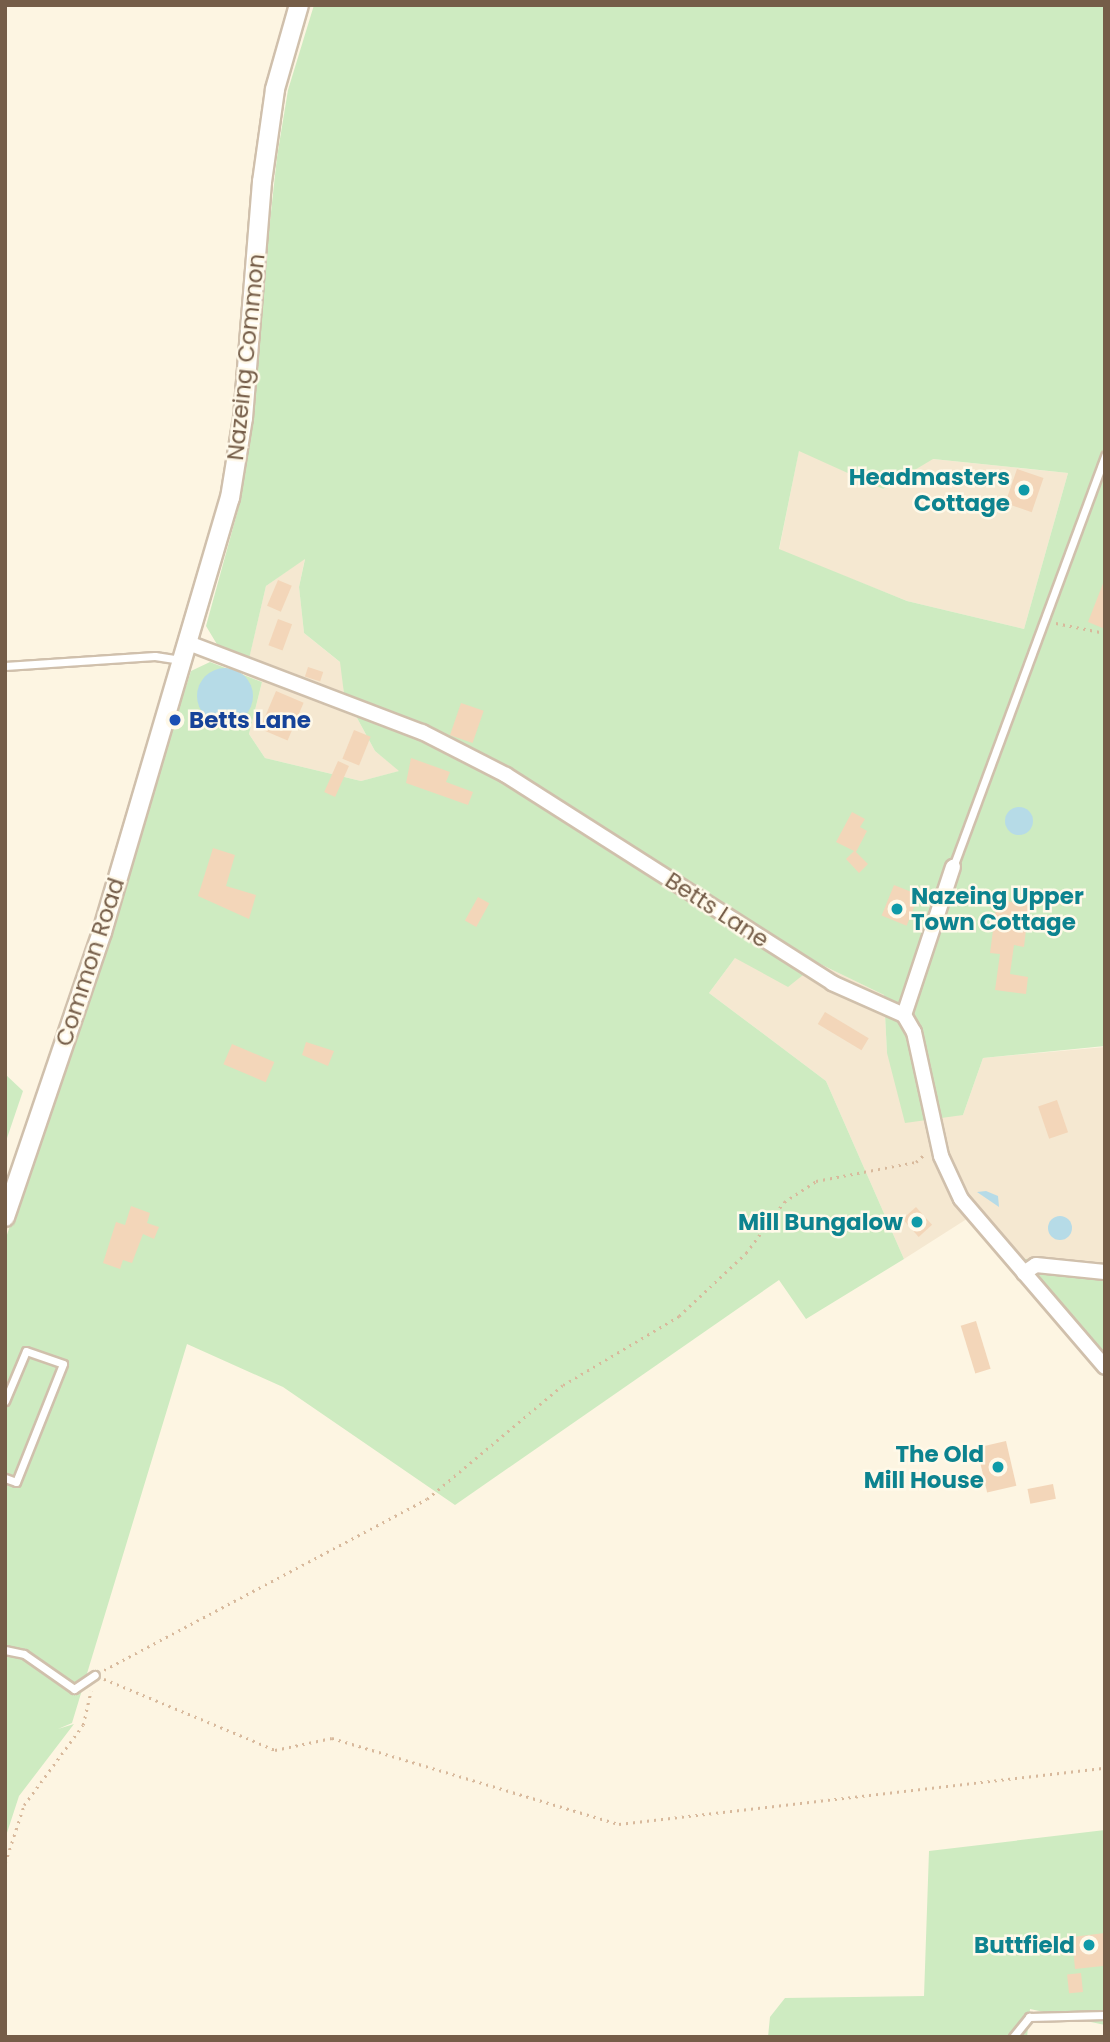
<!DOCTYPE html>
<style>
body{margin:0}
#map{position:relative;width:1110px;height:2042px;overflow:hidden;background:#fdf5e2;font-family:Poppins,sans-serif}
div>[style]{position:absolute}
.residential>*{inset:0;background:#f5e8d1}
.green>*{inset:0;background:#ceebc1}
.water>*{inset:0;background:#b6dbe7}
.round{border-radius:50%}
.building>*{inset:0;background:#f3d6b9;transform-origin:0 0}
.path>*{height:2.5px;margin-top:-1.25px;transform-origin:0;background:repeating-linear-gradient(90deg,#d8b99c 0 2px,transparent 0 7px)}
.roads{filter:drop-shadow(2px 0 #d0c0ac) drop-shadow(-2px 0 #d0c0ac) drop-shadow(0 2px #d0c0ac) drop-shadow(0 -2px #d0c0ac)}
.service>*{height:7px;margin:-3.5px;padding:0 3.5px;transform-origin:3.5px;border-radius:3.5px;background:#fff}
.minor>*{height:14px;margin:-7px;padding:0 7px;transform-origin:7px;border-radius:7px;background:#fff}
.tertiary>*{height:18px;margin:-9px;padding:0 9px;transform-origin:9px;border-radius:9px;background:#fff}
.dots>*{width:19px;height:19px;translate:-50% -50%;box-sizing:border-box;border:4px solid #fff9e9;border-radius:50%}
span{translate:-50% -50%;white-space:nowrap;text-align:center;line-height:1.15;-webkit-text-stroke:5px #fff9e9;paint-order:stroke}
.street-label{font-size:23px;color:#755d48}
.culture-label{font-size:23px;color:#0d838f;font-weight:700}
.right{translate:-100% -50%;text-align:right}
.left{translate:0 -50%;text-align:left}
.transit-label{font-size:23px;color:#164399;font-weight:700}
.frame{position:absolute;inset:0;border:7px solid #755d48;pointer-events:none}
</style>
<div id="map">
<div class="residential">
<div style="clip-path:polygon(799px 450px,883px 489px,932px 459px,1068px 473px,1024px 629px,907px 601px,779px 550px)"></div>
<div style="clip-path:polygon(305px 558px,299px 587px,304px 633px,341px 663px,344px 694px,375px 751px,400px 771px,361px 781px,265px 758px,249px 734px,262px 682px,245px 675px,266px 586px)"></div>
<div style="clip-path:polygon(735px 958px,818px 963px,884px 995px,887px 1053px,963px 1115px,983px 1058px,1105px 1047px,1105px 1264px,1013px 1258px,973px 1215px,904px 1259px,826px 1081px,709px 993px)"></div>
</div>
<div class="green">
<div style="clip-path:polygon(evenodd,314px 5px,1105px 5px,1105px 1046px,983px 1058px,963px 1115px,905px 1123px,887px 1053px,884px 995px,818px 963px,788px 987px,735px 958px,709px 993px,826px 1081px,904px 1259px,806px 1319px,779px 1280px,455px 1505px,283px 1387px,187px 1344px,72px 1723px,58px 1729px,74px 1724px,19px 1796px,5px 1839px,5px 1241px,191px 671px,210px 662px,262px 682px,249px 734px,265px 758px,361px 781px,399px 771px,375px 751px,344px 694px,340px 662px,304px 633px,299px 587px,305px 559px,266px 586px,249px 659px,218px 646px,206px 626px,239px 506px,277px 157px,288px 90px,314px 5px,799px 451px,883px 489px,933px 459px,1068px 473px,1024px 629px,907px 601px,779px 549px,799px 451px)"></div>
<div style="clip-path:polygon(5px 1074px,23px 1091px,5px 1144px)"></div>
<div style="clip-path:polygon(1013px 1258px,1105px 1264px,1105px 1367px)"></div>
<div style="clip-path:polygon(1105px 1830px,1105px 2025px,1030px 2009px,1027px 2037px,768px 2037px,770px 2017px,785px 1998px,924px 1996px,929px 1851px)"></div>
</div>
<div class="water">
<div class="round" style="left:197px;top:668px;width:56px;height:56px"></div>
<div class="round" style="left:1005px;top:807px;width:28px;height:28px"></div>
<div style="clip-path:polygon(986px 1191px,998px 1196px,999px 1207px,977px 1192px)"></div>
<div class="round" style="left:1048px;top:1216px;width:24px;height:24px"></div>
</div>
<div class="building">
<div style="left:1017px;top:469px;width:28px;height:36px;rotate:19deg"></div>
<div style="left:278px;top:580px;width:15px;height:28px;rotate:23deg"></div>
<div style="clip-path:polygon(1104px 581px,1105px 581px,1105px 629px,1088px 622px)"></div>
<div style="left:278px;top:619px;width:15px;height:28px;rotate:20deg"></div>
<div style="left:308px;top:667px;width:16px;height:10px;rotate:18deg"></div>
<div style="left:276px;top:691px;width:30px;height:41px;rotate:23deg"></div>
<div style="left:461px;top:703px;width:24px;height:34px;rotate:19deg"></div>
<div style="left:354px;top:730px;width:18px;height:31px;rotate:22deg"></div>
<div style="clip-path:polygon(411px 758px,450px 772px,446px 782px,473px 792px,468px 805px,406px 783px)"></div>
<div style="left:338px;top:761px;width:12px;height:34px;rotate:24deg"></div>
<div style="clip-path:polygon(852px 812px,865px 819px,860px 827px,867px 831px,856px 852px,868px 864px,859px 873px,846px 859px,854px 851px,836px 842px)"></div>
<div style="clip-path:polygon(213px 848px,235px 855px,226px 886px,256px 895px,249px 919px,198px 896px)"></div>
<div style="left:894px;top:885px;width:27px;height:33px;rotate:22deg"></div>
<div style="left:478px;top:897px;width:13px;height:27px;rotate:29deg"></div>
<div style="clip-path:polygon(997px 900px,1029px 904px,1024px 947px,1014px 945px,1010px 974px,1028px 977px,1026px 994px,995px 990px,1000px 954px,990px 953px)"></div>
<div style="left:825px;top:1012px;width:51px;height:14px;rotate:31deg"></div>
<div style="clip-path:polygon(306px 1042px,334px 1051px,328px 1066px,302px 1055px)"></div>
<div style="left:232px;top:1044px;width:46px;height:22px;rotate:23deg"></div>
<div style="left:1057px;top:1100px;width:34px;height:20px;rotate:71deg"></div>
<div style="clip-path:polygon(131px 1206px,150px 1213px,147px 1223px,159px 1227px,154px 1239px,143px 1234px,132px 1263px,123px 1260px,120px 1269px,103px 1263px,116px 1222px,125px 1225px)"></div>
<div style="left:916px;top:1207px;width:24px;height:18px;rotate:48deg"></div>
<div style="left:976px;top:1321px;width:50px;height:16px;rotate:73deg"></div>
<div style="left:1006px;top:1441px;width:46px;height:30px;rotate:77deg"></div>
<div style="left:1053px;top:1484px;width:15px;height:26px;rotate:79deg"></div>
<div style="clip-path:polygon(1105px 1933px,1103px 1966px,1075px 1969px,1072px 1937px)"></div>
<div style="left:1081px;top:1973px;width:19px;height:14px;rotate:84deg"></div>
</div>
<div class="path">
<div style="left:1056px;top:623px;width:50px;rotate:11.5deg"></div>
<div style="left:104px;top:1670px;width:365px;rotate:-27.9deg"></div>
<div style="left:427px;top:1499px;width:177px;rotate:-40deg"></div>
<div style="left:563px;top:1385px;width:135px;rotate:-30.7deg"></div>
<div style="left:679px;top:1316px;width:92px;rotate:-43.2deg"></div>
<div style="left:746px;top:1253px;width:64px;rotate:-53.3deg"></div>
<div style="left:784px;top:1202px;width:38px;rotate:-33deg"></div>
<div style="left:816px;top:1181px;width:102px;rotate:-10.8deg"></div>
<div style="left:916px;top:1162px;width:13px;rotate:-42deg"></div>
<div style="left:104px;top:1679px;width:185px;rotate:22.5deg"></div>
<div style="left:275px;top:1750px;width:58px;rotate:-11.9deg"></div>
<div style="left:332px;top:1738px;width:300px;rotate:16.7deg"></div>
<div style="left:619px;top:1824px;width:489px;rotate:-6.6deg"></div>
<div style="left:5px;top:1863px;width:61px;rotate:-71.9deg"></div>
<div style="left:24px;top:1805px;width:99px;rotate:-53.6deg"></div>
<div style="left:83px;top:1725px;width:35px;rotate:-77deg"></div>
</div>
<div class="roads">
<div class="service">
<div style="left:5px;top:666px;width:150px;rotate:-3.8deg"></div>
<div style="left:155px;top:656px;width:26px;rotate:9deg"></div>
<div style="left:953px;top:867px;width:439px;rotate:-69.7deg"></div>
<div style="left:5px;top:1401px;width:54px;rotate:-67.2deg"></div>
<div style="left:26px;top:1351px;width:39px;rotate:19deg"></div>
<div style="left:63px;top:1364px;width:127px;rotate:111.7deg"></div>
<div style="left:16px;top:1482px;width:12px;rotate:-160deg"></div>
<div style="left:5px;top:1650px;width:19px;rotate:12deg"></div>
<div style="left:24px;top:1654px;width:61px;rotate:35deg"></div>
<div style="left:74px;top:1689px;width:25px;rotate:-34deg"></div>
<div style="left:1013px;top:2037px;width:26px;rotate:-51deg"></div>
<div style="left:1029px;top:2017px;width:76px;rotate:-1.5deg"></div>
</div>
<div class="minor">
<div style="left:191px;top:644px;width:247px;rotate:20.9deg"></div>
<div style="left:422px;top:732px;width:94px;rotate:27.1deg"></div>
<div style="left:506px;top:775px;width:387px;rotate:32.5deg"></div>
<div style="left:832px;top:983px;width:79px;rotate:24deg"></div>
<div style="left:904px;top:1015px;width:20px;rotate:60deg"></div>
<div style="left:914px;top:1032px;width:127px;rotate:77.7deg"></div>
<div style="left:941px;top:1156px;width:47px;rotate:65.1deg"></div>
<div style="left:961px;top:1199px;width:221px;rotate:49.4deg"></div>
<div style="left:904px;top:1015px;width:156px;rotate:-71.7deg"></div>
<div style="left:1024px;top:1273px;width:14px;rotate:-34deg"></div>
<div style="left:1036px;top:1265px;width:69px;rotate:5.8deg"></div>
</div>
<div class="tertiary">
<div style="left:5px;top:1217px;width:301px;rotate:-71.2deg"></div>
<div style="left:102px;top:932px;width:452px;rotate:-73.6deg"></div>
<div style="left:230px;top:498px;width:81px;rotate:-80.8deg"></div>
<div style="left:243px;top:418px;width:237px;rotate:-85.4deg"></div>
<div style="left:262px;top:182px;width:94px;rotate:-82deg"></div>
<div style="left:275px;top:89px;width:87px;rotate:-74.1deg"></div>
</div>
</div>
<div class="dots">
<div style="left:1024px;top:490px;background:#0f9aa8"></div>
<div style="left:175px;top:720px;background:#1a4fb4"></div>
<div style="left:897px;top:909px;background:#0f9aa8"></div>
<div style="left:917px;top:1222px;background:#0f9aa8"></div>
<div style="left:998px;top:1467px;background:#0f9aa8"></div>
<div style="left:1089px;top:1945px;background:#0f9aa8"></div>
</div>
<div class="street-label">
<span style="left:246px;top:357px;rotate:-84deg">Nazeing Common</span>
<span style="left:717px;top:910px;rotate:33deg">Betts Lane</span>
<span style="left:90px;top:962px;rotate:-72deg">Common Road</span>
</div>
<div class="culture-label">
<span class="right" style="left:1010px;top:490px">Headmasters<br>Cottage</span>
<span class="left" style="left:911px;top:909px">Nazeing Upper<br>Town Cottage</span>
<span class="right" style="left:903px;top:1222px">Mill Bungalow</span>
<span class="right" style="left:984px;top:1467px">The Old<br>Mill House</span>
<span class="right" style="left:1075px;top:1945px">Buttfield</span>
</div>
<div class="transit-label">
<span class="left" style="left:189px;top:720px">Betts Lane</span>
</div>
<div class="frame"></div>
</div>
